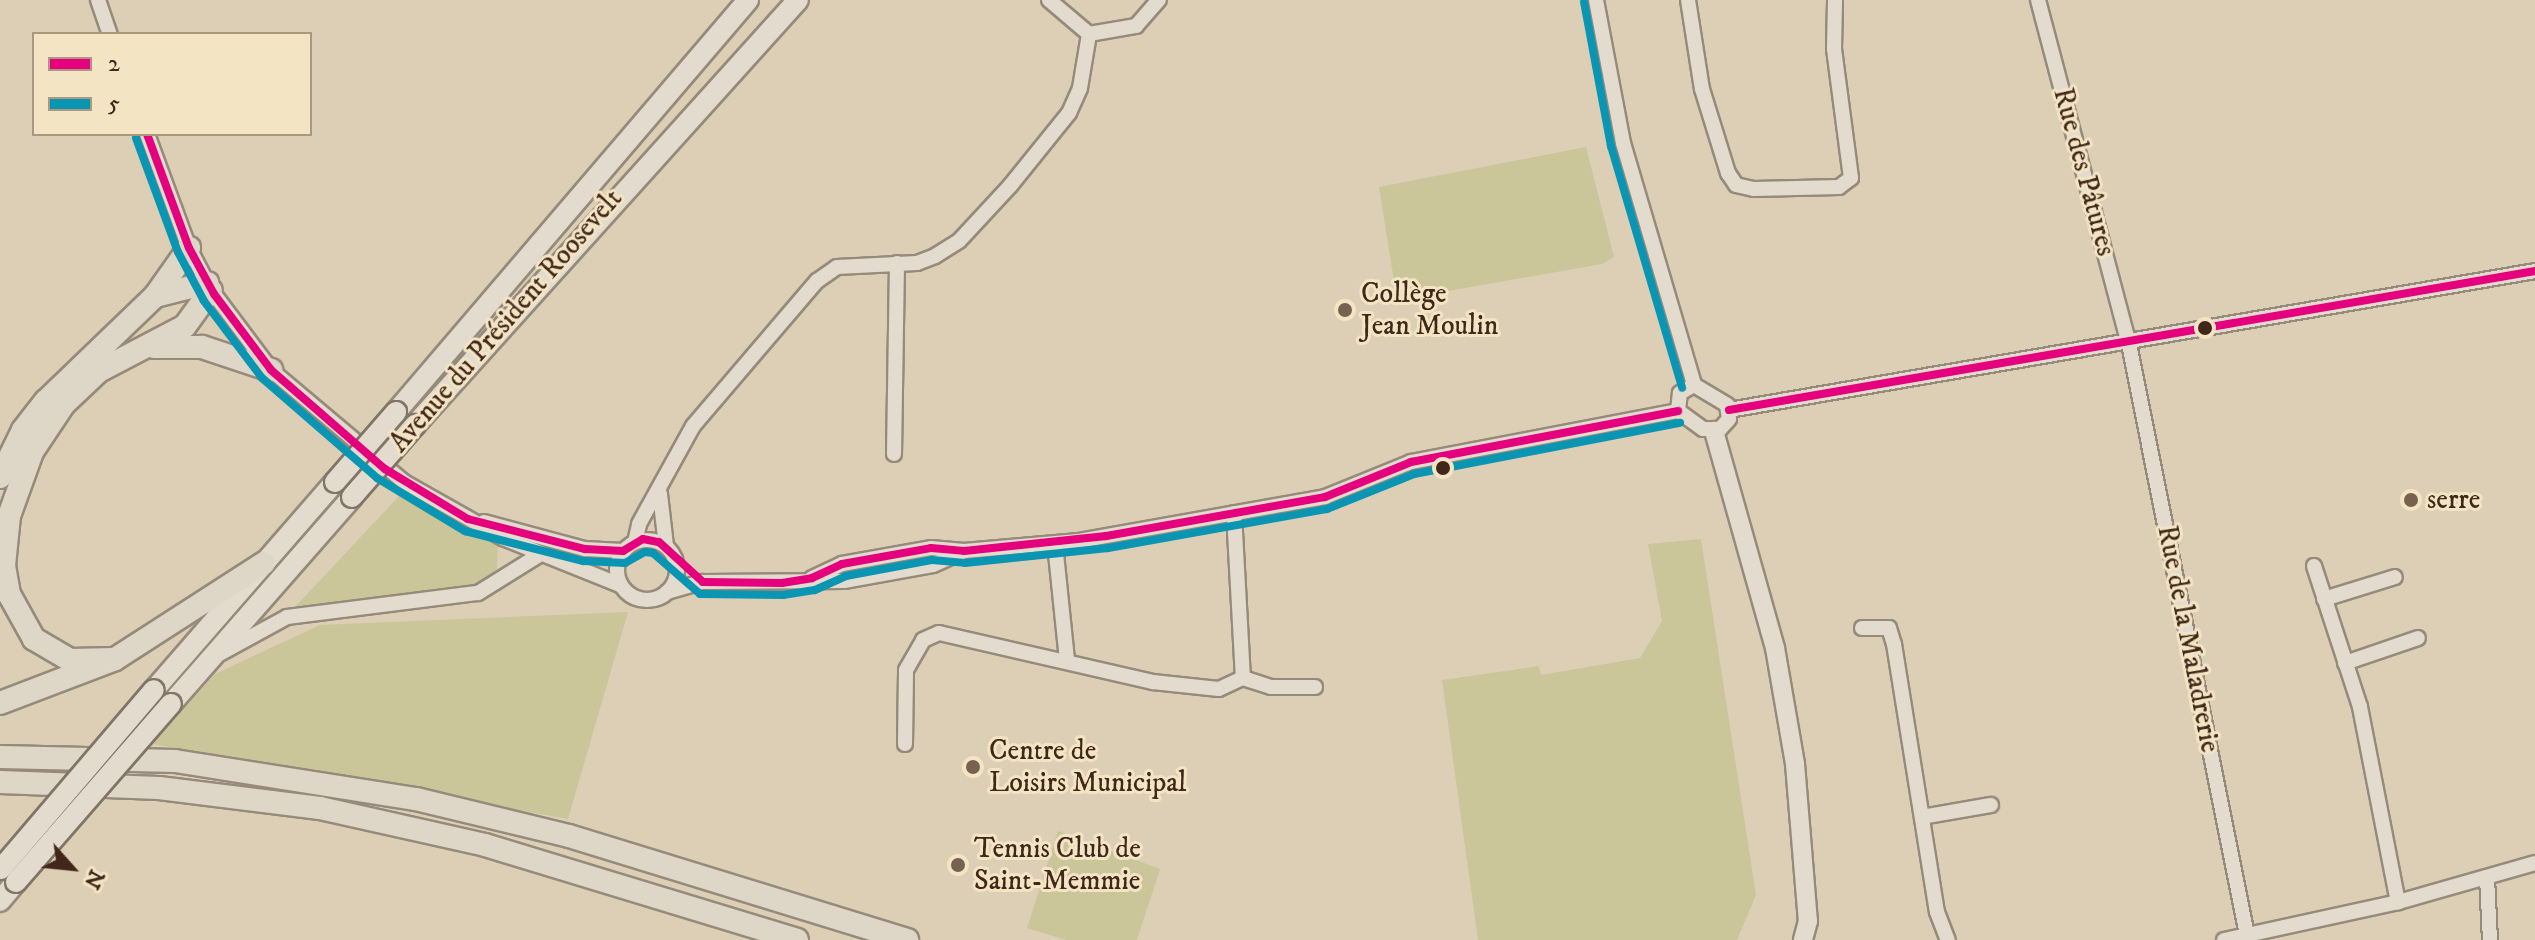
<!DOCTYPE html>
<meta charset="utf-8">
<style>
body{margin:0}
#map{position:relative;width:2535px;height:940px;overflow:hidden;background:#ddcfb5;font-family:"IM FELL DW Pica",serif}
div>[style]{position:absolute}
.green>*{inset:0;background:#cbc59a}
.roads{filter:drop-shadow(2px 0 #968b7b) drop-shadow(-2px 0 #968b7b) drop-shadow(0 2px #968b7b) drop-shadow(0 -2px #968b7b)}
.minor>*{height:14px;margin:-7px;padding:0 7px;transform-origin:7px;border-radius:7px;background:#e3dcce}
.minor>.ring{margin:-7px;padding:0;box-sizing:content-box;background:none;border:14px solid #e3dcce;border-radius:50%}
.tertiary>*{height:18px;margin:-9px;padding:0 9px;transform-origin:9px;border-radius:9px;background:#e3dcce}
.secondary>*{height:20px;margin:-10px;padding:0 10px;transform-origin:10px;border-radius:10px;background:#e3dcce}
.primary>*{height:22px;margin:-11px;padding:0 11px;transform-origin:11px;border-radius:11px;background:#ded7c8}
.bridges{filter:drop-shadow(2px 0 #807566) drop-shadow(-2px 0 #807566) drop-shadow(0 2px #807566) drop-shadow(0 -2px #807566)}
.secondary-bridge>*{height:20px;margin:-10px;padding:0 10px;transform-origin:10px;border-radius:10px;background:#e3dcce}
.bus-1>*{height:8px;margin:-4px;padding:0 4px;transform-origin:4px;border-radius:4px;background:#e5007d}
.bus-2>*{height:8px;margin:-4px;padding:0 4px;transform-origin:4px;border-radius:4px;background:#0a96b3}
.dots>*{width:22px;height:22px;translate:-50% -50%;box-sizing:border-box;border:4px solid #f3e4c4;border-radius:50%}
span{translate:-50% -50%;white-space:nowrap;text-align:center;line-height:1.15;-webkit-text-stroke:6px #f3e4c4;paint-order:stroke}
.street-label{font-size:28px;color:#40271a}
.poi-label{font-size:28px;color:#40271a}
.left{translate:0 -50%;text-align:left}
.legend{position:absolute;left:32px;top:32px;width:280px;height:104px;box-sizing:border-box;background:#f3e4c4;border:2px solid #ab9880;margin:0;padding:10px 14px;list-style:none;font-size:24px;color:#40271a}
.legend li{display:flex;align-items:center;gap:16px;height:40px}
.legend b{width:40px;border:2px solid #ab9880}
.north{position:absolute;left:32px;top:828px;width:80px;height:80px;-webkit-text-stroke:6px #f3e4c4;paint-order:stroke;rotate:117deg;font-size:22px;font-weight:700;line-height:32px;text-align:center;color:#40271a}
.north::after{content:'';display:block;margin:auto;width:28px;height:36px;background:#40271a;clip-path:polygon(50% 0,100% 100%,50% 72%,0 100%)}
</style>
<div id="map">
<div class="green">
<div style="clip-path:polygon(1586px 147px,1614px 257px,1602px 264px,1397px 300px,1379px 187px)"></div>
<div style="clip-path:polygon(401px 494px,498px 541px,497px 569px,482px 587px,294px 608px)"></div>
<div style="clip-path:polygon(1701px 539px,1756px 895px,1737px 940px,1478px 940px,1442px 680px,1539px 666px,1541px 675px,1640px 658px,1662px 621px,1648px 544px)"></div>
<div style="clip-path:polygon(628px 612px,568px 819px,153px 744px,215px 674px,320px 625px)"></div>
<div style="clip-path:polygon(1058px 831px,1160px 869px,1137px 940px,1066px 940px,1027px 928px)"></div>
</div>
<div class="roads">
<div class="minor">
<div style="left:98px;top:0;width:36px;rotate:71deg"></div>
<div style="left:1049px;top:0;width:52px;rotate:40.4deg"></div>
<div style="left:1089px;top:34px;width:48px;rotate:-9.7deg"></div>
<div style="left:1136px;top:26px;width:35px;rotate:-49deg"></div>
<div style="left:1596px;top:0;width:146px;rotate:79.3deg"></div>
<div style="left:1623px;top:143px;width:252px;rotate:73.6deg"></div>
<div style="left:1688px;top:0;width:90px;rotate:81.1deg"></div>
<div style="left:1702px;top:89px;width:88px;rotate:72.8deg"></div>
<div style="left:1728px;top:173px;width:14px;rotate:56deg"></div>
<div style="left:1736px;top:185px;width:18px;rotate:13deg"></div>
<div style="left:1754px;top:189px;width:85px;rotate:-1.3deg"></div>
<div style="left:1839px;top:187px;width:15px;rotate:-37deg"></div>
<div style="left:1851px;top:178px;width:130px;rotate:-97.5deg"></div>
<div style="left:1834px;top:49px;width:49px;rotate:-88.8deg"></div>
<div style="left:2038px;top:0;width:356px;rotate:75.2deg"></div>
<div style="left:2129px;top:344px;width:603px;rotate:78.71deg"></div>
<div style="left:147px;top:134px;width:121px;rotate:69.8deg"></div>
<div style="left:189px;top:248px;width:47px;rotate:62.4deg"></div>
<div style="left:211px;top:290px;width:100px;rotate:53.1deg"></div>
<div style="left:271px;top:370px;width:174px;rotate:40.1deg"></div>
<div style="left:404px;top:482px;width:114px;rotate:29.5deg"></div>
<div style="left:503px;top:538px;width:126px;rotate:21.9deg"></div>
<div style="left:1694px;top:385px;width:39px;rotate:31deg"></div>
<div style="left:1727px;top:405px;width:14px;rotate:82deg"></div>
<div style="left:1729px;top:419px;width:13px;rotate:132deg"></div>
<div style="left:1720px;top:429px;width:17px;rotate:180deg"></div>
<div style="left:1703px;top:429px;width:31px;rotate:-144deg"></div>
<div style="left:1678px;top:411px;width:18px;rotate:-84deg"></div>
<div style="left:1680px;top:393px;width:16px;rotate:-30deg"></div>
<div style="left:1729px;top:410px;width:818px;rotate:-9.78deg"></div>
<div style="left:894px;top:454px;width:191px;rotate:-89.1deg"></div>
<div style="left:660px;top:494px;width:52px;rotate:83.4deg"></div>
<div style="left:1234px;top:513px;width:165px;rotate:86.9deg"></div>
<div style="left:484px;top:522px;width:105px;rotate:15deg"></div>
<div style="left:585px;top:549px;width:38px;rotate:3deg"></div>
<div class="ring" style="left:617px;top:540px;width:46px;height:46px"></div>
<div style="left:635px;top:542px;width:18px;rotate:-77deg"></div>
<div style="left:639px;top:524px;width:112px;rotate:-61.1deg"></div>
<div style="left:693px;top:426px;width:191px;rotate:-49.5deg"></div>
<div style="left:817px;top:281px;width:24px;rotate:-35deg"></div>
<div style="left:837px;top:267px;width:80px;rotate:-2.9deg"></div>
<div style="left:917px;top:263px;width:19px;rotate:-21deg"></div>
<div style="left:935px;top:256px;width:28px;rotate:-32deg"></div>
<div style="left:959px;top:241px;width:75px;rotate:-47.2deg"></div>
<div style="left:1010px;top:186px;width:94px;rotate:-51.1deg"></div>
<div style="left:1069px;top:113px;width:27px;rotate:-66deg"></div>
<div style="left:1080px;top:88px;width:55px;rotate:-80.5deg"></div>
<div style="left:1055px;top:544px;width:118px;rotate:84.1deg"></div>
<div style="left:2314px;top:566px;width:148px;rotate:71.9deg"></div>
<div style="left:2360px;top:707px;width:199px;rotate:79deg"></div>
<div style="left:812px;top:578px;width:33px;rotate:-25deg"></div>
<div style="left:842px;top:564px;width:90px;rotate:-10.2deg"></div>
<div style="left:931px;top:548px;width:33px;rotate:5deg"></div>
<div style="left:964px;top:551px;width:115px;rotate:-5deg"></div>
<div style="left:1079px;top:541px;width:250px;rotate:-10.1deg"></div>
<div style="left:1325px;top:497px;width:93px;rotate:-22.1deg"></div>
<div style="left:1411px;top:462px;width:272px;rotate:-10.8deg"></div>
<div style="left:667px;top:592px;width:37px;rotate:-16deg"></div>
<div style="left:703px;top:582px;width:141px;rotate:-0.4deg"></div>
<div style="left:844px;top:581px;width:90px;rotate:-10.2deg"></div>
<div style="left:933px;top:565px;width:34px;rotate:-24deg"></div>
<div style="left:2324px;top:599px;width:74px;rotate:-17.2deg"></div>
<div style="left:1862px;top:628px;width:27px"></div>
<div style="left:1889px;top:628px;width:17px;rotate:73deg"></div>
<div style="left:1894px;top:644px;width:271px;rotate:80.9deg"></div>
<div style="left:1937px;top:912px;width:30px;rotate:69deg"></div>
<div style="left:221px;top:653px;width:75px;rotate:-28.6deg"></div>
<div style="left:287px;top:617px;width:193px;rotate:-7.2deg"></div>
<div style="left:478px;top:593px;width:72px;rotate:-31.9deg"></div>
<div style="left:2345px;top:663px;width:77px;rotate:-18.9deg"></div>
<div style="left:1243px;top:678px;width:29px;rotate:18deg"></div>
<div style="left:1271px;top:687px;width:44px"></div>
<div style="left:905px;top:744px;width:74px;rotate:-89.2deg"></div>
<div style="left:906px;top:670px;width:34px;rotate:-60deg"></div>
<div style="left:923px;top:640px;width:17px;rotate:-24deg"></div>
<div style="left:939px;top:633px;width:220px;rotate:12.9deg"></div>
<div style="left:1153px;top:682px;width:66px;rotate:6.1deg"></div>
<div style="left:1219px;top:689px;width:26px;rotate:-25deg"></div>
<div style="left:1922px;top:817px;width:70px;rotate:-9.9deg"></div>
<div style="left:2487px;top:877px;width:63px;rotate:87.3deg"></div>
<div style="left:2224px;top:940px;width:178px;rotate:-12.3deg"></div>
<div style="left:2398px;top:902px;width:142px;rotate:-15.9deg"></div>
</div>
<div class="tertiary">
<div style="left:1714px;top:431px;width:225px;rotate:74.3deg"></div>
<div style="left:1775px;top:648px;width:118px;rotate:80.2deg"></div>
<div style="left:1795px;top:764px;width:158px;rotate:85.3deg"></div>
<div style="left:1808px;top:921px;width:20px;rotate:105deg"></div>
</div>
<div class="secondary">
<div style="left:396px;top:412px;width:542px;rotate:-49.49deg"></div>
<div style="left:415px;top:425px;width:572px;rotate:-47.98deg"></div>
<div style="left:154px;top:690px;width:276px;rotate:-49deg"></div>
<div style="left:171px;top:704px;width:275px;rotate:-48.8deg"></div>
<div style="left:0;top:901px;width:25px;rotate:-50deg"></div>
</div>
<div class="primary">
<div style="left:155px;top:296px;width:54px;rotate:-14deg"></div>
<div style="left:154px;top:347px;width:48px"></div>
<div style="left:202px;top:347px;width:73px;rotate:18.4deg"></div>
<div style="left:0;top:477px;width:52px;rotate:-63.9deg"></div>
<div style="left:23px;top:430px;width:37px;rotate:-52deg"></div>
<div style="left:46px;top:401px;width:151px;rotate:-43.9deg"></div>
<div style="left:155px;top:296px;width:59px;rotate:-54.7deg"></div>
<div style="left:115px;top:659px;width:45px;rotate:178.7deg"></div>
<div style="left:70px;top:660px;width:42px;rotate:-149.7deg"></div>
<div style="left:34px;top:639px;width:51px;rotate:-119.1deg"></div>
<div style="left:9px;top:594px;width:28px;rotate:-100deg"></div>
<div style="left:4px;top:566px;width:50px;rotate:-84.3deg"></div>
<div style="left:9px;top:516px;width:68px;rotate:-70.2deg"></div>
<div style="left:32px;top:452px;width:58px;rotate:-56.3deg"></div>
<div style="left:64px;top:404px;width:48px;rotate:-43.3deg"></div>
<div style="left:99px;top:371px;width:97px;rotate:-27.6deg"></div>
<div style="left:185px;top:326px;width:44px;rotate:-54.2deg"></div>
<div style="left:0;top:703px;width:123px;rotate:-20.9deg"></div>
<div style="left:115px;top:659px;width:177px;rotate:-32.8deg"></div>
<div style="left:0;top:757px;width:175px;rotate:1.3deg"></div>
<div style="left:175px;top:761px;width:244px;rotate:9deg"></div>
<div style="left:416px;top:799px;width:157px;rotate:13.6deg"></div>
<div style="left:569px;top:836px;width:354px;rotate:17.1deg"></div>
<div style="left:0;top:782px;width:159px;rotate:2.2deg"></div>
<div style="left:159px;top:788px;width:162px;rotate:7.1deg"></div>
<div style="left:320px;top:808px;width:169px;rotate:12.6deg"></div>
<div style="left:485px;top:845px;width:326px;rotate:16.9deg"></div>
</div>
</div>
<div class="bridges">
<div class="secondary-bridge">
<div style="left:335px;top:482px;width:93px;rotate:-48.9deg"></div>
<div style="left:352px;top:497px;width:96px;rotate:-48.8deg"></div>
<div style="left:1px;top:869px;width:235px;rotate:-49.5deg"></div>
<div style="left:16px;top:882px;width:236px;rotate:-49deg"></div>
</div>
</div>
<div class="bus-1">
<div style="left:147px;top:134px;width:121px;rotate:69.8deg"></div>
<div style="left:189px;top:248px;width:52px;rotate:61.5deg"></div>
<div style="left:214px;top:294px;width:95px;rotate:53.1deg"></div>
<div style="left:271px;top:370px;width:151px;rotate:41deg"></div>
<div style="left:385px;top:469px;width:97px;rotate:31.1deg"></div>
<div style="left:468px;top:519px;width:121px;rotate:14.4deg"></div>
<div style="left:585px;top:549px;width:38px;rotate:3deg"></div>
<div style="left:623px;top:551px;width:23px;rotate:-31deg"></div>
<div style="left:643px;top:539px;width:16px;rotate:11deg"></div>
<div style="left:659px;top:542px;width:59px;rotate:42.3deg"></div>
<div style="left:703px;top:582px;width:79px;rotate:0.7deg"></div>
<div style="left:782px;top:583px;width:30px;rotate:-9deg"></div>
<div style="left:812px;top:578px;width:33px;rotate:-25deg"></div>
<div style="left:842px;top:564px;width:90px;rotate:-10.2deg"></div>
<div style="left:931px;top:548px;width:33px;rotate:5deg"></div>
<div style="left:964px;top:551px;width:143px;rotate:-6deg"></div>
<div style="left:1106px;top:536px;width:222px;rotate:-10.1deg"></div>
<div style="left:1325px;top:497px;width:93px;rotate:-22.1deg"></div>
<div style="left:1411px;top:462px;width:272px;rotate:-10.8deg"></div>
<div style="left:1729px;top:410px;width:818px;rotate:-9.78deg"></div>
</div>
<div class="bus-2">
<div style="left:1584px;top:2px;width:147px;rotate:79.4deg"></div>
<div style="left:1611px;top:146px;width:252px;rotate:73.6deg"></div>
<div style="left:136px;top:138px;width:121px;rotate:69.8deg"></div>
<div style="left:178px;top:252px;width:55px;rotate:62deg"></div>
<div style="left:204px;top:301px;width:96px;rotate:53deg"></div>
<div style="left:262px;top:378px;width:152px;rotate:41deg"></div>
<div style="left:377px;top:478px;width:103px;rotate:31.1deg"></div>
<div style="left:465px;top:531px;width:122px;rotate:14.3deg"></div>
<div style="left:583px;top:561px;width:42px;rotate:2.7deg"></div>
<div style="left:625px;top:563px;width:23px;rotate:-29deg"></div>
<div style="left:645px;top:552px;width:8px;rotate:7deg"></div>
<div style="left:653px;top:553px;width:62px;rotate:41.1deg"></div>
<div style="left:700px;top:594px;width:83px;rotate:0.7deg"></div>
<div style="left:783px;top:595px;width:32px;rotate:-9deg"></div>
<div style="left:815px;top:590px;width:34px;rotate:-24deg"></div>
<div style="left:846px;top:576px;width:87px;rotate:-10.5deg"></div>
<div style="left:932px;top:560px;width:33px;rotate:5deg"></div>
<div style="left:965px;top:563px;width:144px;rotate:-6deg"></div>
<div style="left:1108px;top:548px;width:222px;rotate:-10.1deg"></div>
<div style="left:1327px;top:509px;width:94px;rotate:-21.9deg"></div>
<div style="left:1414px;top:474px;width:271px;rotate:-10.9deg"></div>
</div>
<div class="dots">
<div style="left:1345px;top:310px;background:#776250"></div>
<div style="left:2205px;top:328px;background:#40271a"></div>
<div style="left:1443px;top:468px;background:#40271a"></div>
<div style="left:2411px;top:500px;background:#776250"></div>
<div style="left:973px;top:767px;background:#776250"></div>
<div style="left:958px;top:865px;background:#776250"></div>
</div>
<div class="street-label">
<span style="left:2084px;top:172px;rotate:75deg">Rue des Pâtures</span>
<span style="left:506px;top:321px;rotate:-49deg">Avenue du Président Roosevelt</span>
<span style="left:2188px;top:639px;rotate:79deg">Rue de la Maladrerie</span>
</div>
<div class="poi-label">
<span class="left" style="left:1361px;top:310px">Collège<br>Jean Moulin</span>
<span class="left" style="left:2427px;top:500px">serre</span>
<span class="left" style="left:989px;top:767px">Centre de<br>Loisirs Municipal</span>
<span class="left" style="left:974px;top:865px">Tennis Club de<br>Saint-Memmie</span>
</div>
<ul class="legend">
<li><b style="height:10px;background:#e5007d"></b>2</li>
<li><b style="height:10px;background:#0a96b3"></b>5</li>
</ul>
<div class="north">N</div>
</div>
